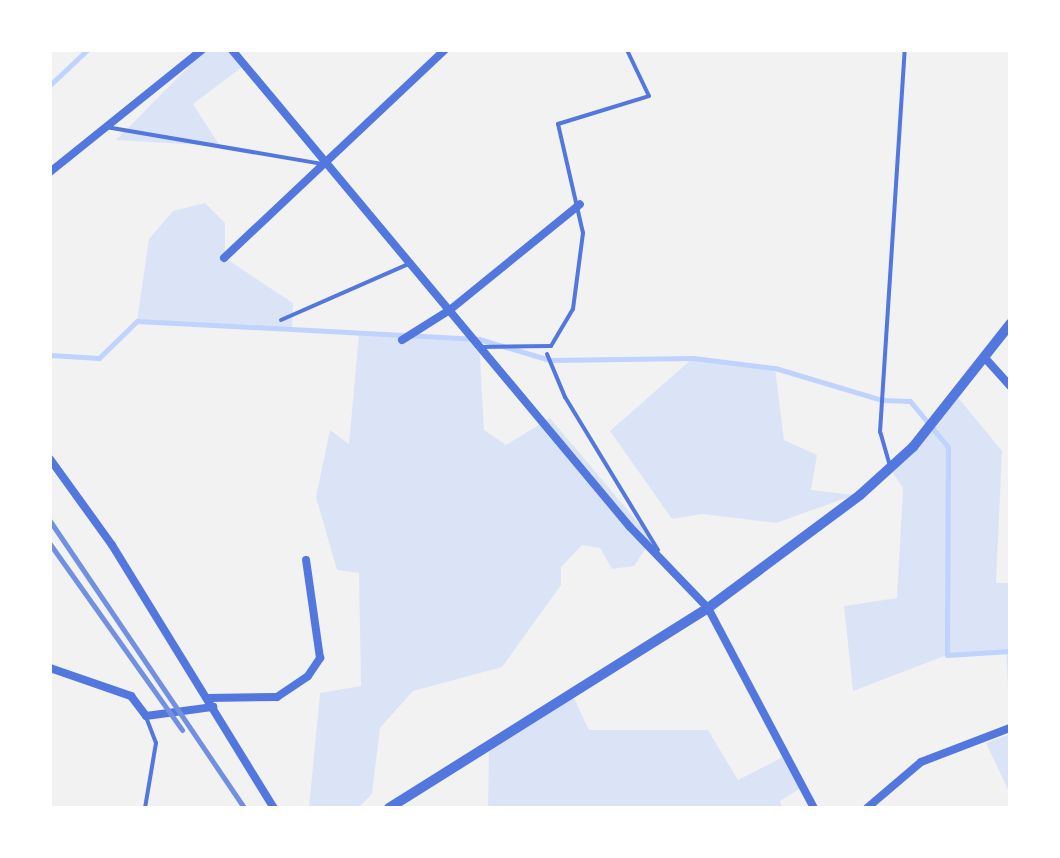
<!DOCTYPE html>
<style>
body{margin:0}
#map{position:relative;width:1060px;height:858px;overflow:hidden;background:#f2f2f2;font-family:"Source Sans 3",sans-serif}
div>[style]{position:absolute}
.green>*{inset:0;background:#dbe4f7}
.stream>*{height:5px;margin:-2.5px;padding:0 2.5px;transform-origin:2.5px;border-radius:2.5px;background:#bfd3fe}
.service>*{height:4px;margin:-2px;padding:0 2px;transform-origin:2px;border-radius:2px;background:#5277de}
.minor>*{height:8px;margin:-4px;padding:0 4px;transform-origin:4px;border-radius:4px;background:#5277de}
.tertiary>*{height:10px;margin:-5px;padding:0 5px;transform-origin:5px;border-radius:5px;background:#5277de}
.rail>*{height:5px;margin:-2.5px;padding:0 2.5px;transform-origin:2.5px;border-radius:2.5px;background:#7290e2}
span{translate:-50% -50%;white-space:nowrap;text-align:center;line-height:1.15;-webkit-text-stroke:7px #fff;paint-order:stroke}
.frame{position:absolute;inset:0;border:52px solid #fff;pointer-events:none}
</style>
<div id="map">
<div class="green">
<div style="clip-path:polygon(205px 50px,232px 50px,246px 64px,193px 104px,220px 146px,116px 140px)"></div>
<div style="clip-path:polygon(205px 203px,225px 223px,225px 258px,293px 303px,292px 331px,137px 321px,149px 239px,173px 211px)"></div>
<div style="clip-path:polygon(359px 334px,479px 339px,484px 430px,506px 445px,550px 418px,652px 539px,634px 566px,612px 569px,600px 548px,582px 545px,561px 567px,561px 585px,502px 667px,413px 691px,380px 728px,372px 794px,358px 808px,309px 808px,320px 693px,361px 686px,359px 573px,337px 570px,316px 497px,330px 430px,349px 444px)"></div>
<div style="clip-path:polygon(693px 358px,775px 368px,784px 440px,817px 455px,811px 490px,854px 495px,776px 523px,702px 514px,672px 519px,610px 431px)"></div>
<div style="clip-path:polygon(956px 395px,1002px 451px,996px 583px,1010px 583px,1010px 721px,1006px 651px,947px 655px,853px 691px,844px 606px,897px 598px,903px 488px,891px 470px)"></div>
<div style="clip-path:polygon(572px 694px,589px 730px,708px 730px,738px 780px,787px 755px,804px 786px,780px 801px,783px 808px,488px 808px,489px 746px)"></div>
<div style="clip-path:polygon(1010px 734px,1010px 794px,986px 743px)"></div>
</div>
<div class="stream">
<div style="left:50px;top:85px;width:51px;rotate:-43.4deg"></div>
<div style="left:50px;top:355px;width:49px;rotate:3.5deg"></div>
<div style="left:99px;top:358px;width:53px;rotate:-44.2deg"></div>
<div style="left:137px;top:321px;width:342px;rotate:3deg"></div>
<div style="left:479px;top:339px;width:74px;rotate:16.5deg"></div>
<div style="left:550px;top:360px;width:143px;rotate:-0.8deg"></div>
<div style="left:693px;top:358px;width:83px;rotate:7deg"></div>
<div style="left:775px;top:368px;width:112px;rotate:16.7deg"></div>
<div style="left:882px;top:400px;width:28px;rotate:2deg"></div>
<div style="left:910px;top:401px;width:60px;rotate:50.4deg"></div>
<div style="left:948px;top:447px;width:208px;rotate:90.3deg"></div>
<div style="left:947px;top:655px;width:63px;rotate:-3.6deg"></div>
</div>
<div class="service">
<div style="left:106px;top:127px;width:219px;rotate:9.7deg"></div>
<div style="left:281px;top:320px;width:142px;rotate:-23.7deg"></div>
<div style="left:481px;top:347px;width:70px;rotate:-0.8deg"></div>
<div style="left:551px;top:346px;width:43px;rotate:-59.3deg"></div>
<div style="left:573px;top:309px;width:77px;rotate:-82.5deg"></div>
<div style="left:583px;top:233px;width:112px;rotate:-102.9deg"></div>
<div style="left:558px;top:124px;width:95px;rotate:-17.1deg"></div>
<div style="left:649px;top:96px;width:51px;rotate:-115.6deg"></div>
<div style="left:547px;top:354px;width:47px;rotate:67.3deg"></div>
<div style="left:565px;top:397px;width:179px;rotate:58.7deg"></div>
<div style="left:890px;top:466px;width:35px;rotate:-106deg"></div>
<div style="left:880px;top:432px;width:383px;rotate:-86.3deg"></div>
<div style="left:145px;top:808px;width:66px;rotate:-80.4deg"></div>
<div style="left:156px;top:743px;width:28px;rotate:-111deg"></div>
</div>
<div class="minor">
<div style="left:232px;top:50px;width:621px;rotate:50.16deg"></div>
<div style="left:630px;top:527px;width:112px;rotate:46.1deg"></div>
<div style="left:708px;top:608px;width:226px;rotate:62.1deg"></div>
<div style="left:50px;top:172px;width:195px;rotate:-38.8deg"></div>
<div style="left:224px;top:258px;width:303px;rotate:-43.3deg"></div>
<div style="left:402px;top:340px;width:58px;rotate:-32.3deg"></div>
<div style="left:451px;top:309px;width:166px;rotate:-39.1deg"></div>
<div style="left:985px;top:358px;width:38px;rotate:48deg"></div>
<div style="left:50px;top:459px;width:106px;rotate:54.2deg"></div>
<div style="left:112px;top:545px;width:309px;rotate:58.4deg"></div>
<div style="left:50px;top:668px;width:86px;rotate:19.1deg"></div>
<div style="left:131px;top:696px;width:25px;rotate:53deg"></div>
<div style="left:146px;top:716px;width:68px;rotate:-7.7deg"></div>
<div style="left:207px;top:698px;width:70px;rotate:-0.8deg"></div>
<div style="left:277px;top:697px;width:37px;rotate:-34deg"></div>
<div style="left:308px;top:676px;width:22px;rotate:-56deg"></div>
<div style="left:320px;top:658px;width:99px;rotate:-98.1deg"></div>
<div style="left:867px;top:808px;width:71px;rotate:-40.4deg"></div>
<div style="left:921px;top:762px;width:95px;rotate:-20.9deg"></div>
</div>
<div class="tertiary">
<div style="left:389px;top:808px;width:377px;rotate:-32.1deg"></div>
<div style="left:708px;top:608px;width:189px;rotate:-36.6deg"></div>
<div style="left:860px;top:495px;width:72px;rotate:-42.2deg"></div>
<div style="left:913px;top:447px;width:157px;rotate:-51.7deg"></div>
</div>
<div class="rail">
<div style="left:50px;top:521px;width:346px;rotate:55.9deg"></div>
<div style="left:50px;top:544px;width:228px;rotate:54.6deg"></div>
</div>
<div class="frame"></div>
</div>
